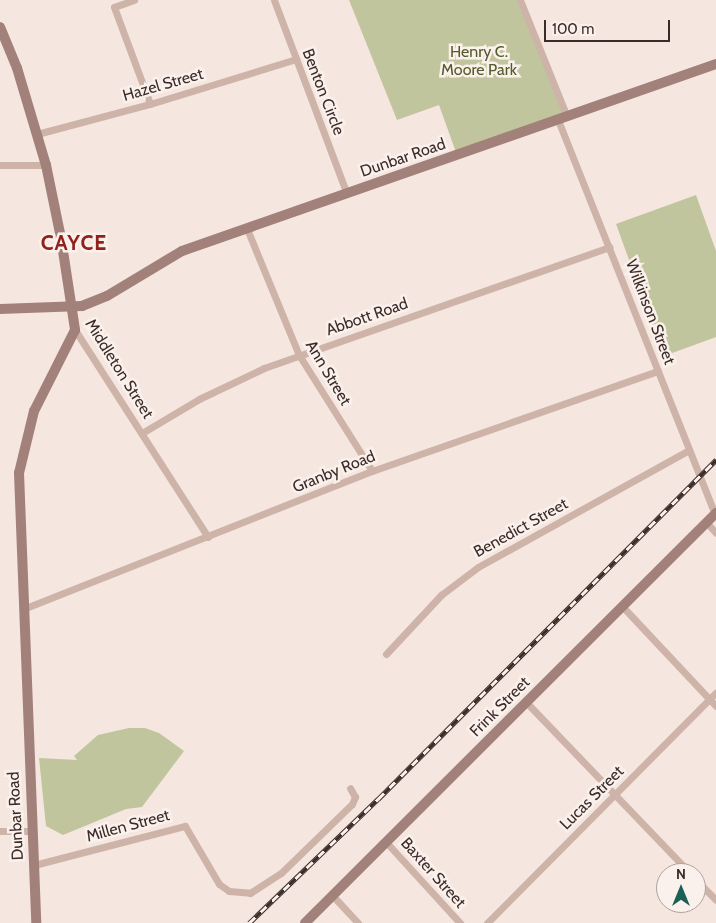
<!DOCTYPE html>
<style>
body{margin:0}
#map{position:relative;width:716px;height:923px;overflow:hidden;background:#f5e6df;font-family:Cabin,sans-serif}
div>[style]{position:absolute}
.green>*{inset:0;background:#c0c59d}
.street>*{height:7px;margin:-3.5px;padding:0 3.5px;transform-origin:3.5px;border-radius:3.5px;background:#ceb3a9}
.secondary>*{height:10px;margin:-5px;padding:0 5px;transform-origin:5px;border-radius:5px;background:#a2817a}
.rail>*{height:4.5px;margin-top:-2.25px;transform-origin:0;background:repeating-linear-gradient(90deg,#fbf1ec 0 8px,#3b2b29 0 16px);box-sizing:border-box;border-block:1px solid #3b2b29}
span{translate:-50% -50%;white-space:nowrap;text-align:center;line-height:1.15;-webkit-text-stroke:5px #fbf1ec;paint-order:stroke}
.park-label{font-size:16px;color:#535b2b}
.street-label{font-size:16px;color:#3b2b29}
.district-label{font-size:21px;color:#90211c;font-weight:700;letter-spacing:1px}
.north{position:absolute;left:656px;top:863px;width:50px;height:50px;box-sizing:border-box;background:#fbf1ec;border:1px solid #aea29e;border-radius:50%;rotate:0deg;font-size:14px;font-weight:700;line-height:20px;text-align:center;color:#3b2b29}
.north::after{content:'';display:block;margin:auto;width:18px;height:22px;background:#1b6057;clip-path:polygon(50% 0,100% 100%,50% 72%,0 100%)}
.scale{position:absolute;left:544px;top:20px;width:126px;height:22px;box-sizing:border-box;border:2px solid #3b2b29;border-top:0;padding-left:6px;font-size:15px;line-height:18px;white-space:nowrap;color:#3b2b29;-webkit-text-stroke:4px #fbf1ec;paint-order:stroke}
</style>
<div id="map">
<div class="green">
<div style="clip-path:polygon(349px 0,520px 0,567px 117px,457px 155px,439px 105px,397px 120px)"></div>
<div style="clip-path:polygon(696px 195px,716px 251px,716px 337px,664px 356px,616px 224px)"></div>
<div style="clip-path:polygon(129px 728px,145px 728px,159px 733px,184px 751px,142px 807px,126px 809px,63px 835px,46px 826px,39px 758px,77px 760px,74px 756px,98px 735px)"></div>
</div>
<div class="street">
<div style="left:134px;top:0;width:21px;rotate:161deg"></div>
<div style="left:114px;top:7px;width:103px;rotate:69.6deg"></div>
<div style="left:274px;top:0;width:207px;rotate:69.4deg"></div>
<div style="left:520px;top:0;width:126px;rotate:68.1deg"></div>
<div style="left:558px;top:120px;width:424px;rotate:68.3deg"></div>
<div style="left:37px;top:134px;width:117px;rotate:-14.9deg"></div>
<div style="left:150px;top:104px;width:153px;rotate:-17.1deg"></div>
<div style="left:0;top:165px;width:46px"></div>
<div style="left:247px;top:229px;width:136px;rotate:67.6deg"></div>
<div style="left:299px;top:355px;width:137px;rotate:57.8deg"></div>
<div style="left:75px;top:330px;width:246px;rotate:57.3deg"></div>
<div style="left:142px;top:433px;width:66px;rotate:-30.8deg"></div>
<div style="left:199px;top:399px;width:72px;rotate:-25.5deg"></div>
<div style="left:264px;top:368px;width:366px;rotate:-19.3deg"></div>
<div style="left:707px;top:523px;width:13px;rotate:48deg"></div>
<div style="left:622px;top:606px;width:137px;rotate:46.8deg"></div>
<div style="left:23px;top:609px;width:375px;rotate:-21.6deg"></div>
<div style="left:372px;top:471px;width:303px;rotate:-19.3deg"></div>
<div style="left:386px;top:654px;width:81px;rotate:-47deg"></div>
<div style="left:441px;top:595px;width:46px;rotate:-37.1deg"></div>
<div style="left:478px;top:567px;width:241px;rotate:-29deg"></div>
<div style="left:526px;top:702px;width:237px;rotate:46.2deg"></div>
<div style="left:0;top:831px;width:32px"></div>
<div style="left:386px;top:842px;width:110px;rotate:47.6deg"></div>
<div style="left:34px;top:865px;width:156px;rotate:-14.5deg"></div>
<div style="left:185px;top:826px;width:67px;rotate:59.6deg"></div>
<div style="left:219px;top:884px;width:12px;rotate:35deg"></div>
<div style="left:229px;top:891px;width:21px;rotate:5deg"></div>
<div style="left:250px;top:893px;width:37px;rotate:-33deg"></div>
<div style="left:281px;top:873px;width:99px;rotate:-44.2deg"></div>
<div style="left:352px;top:804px;width:8px;rotate:-67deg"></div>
<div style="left:355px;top:797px;width:10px;rotate:-119deg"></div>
<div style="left:696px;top:880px;width:28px;rotate:45deg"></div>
<div style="left:332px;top:895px;width:38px;rotate:47deg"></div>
<div style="left:487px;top:923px;width:325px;rotate:-45.2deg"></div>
</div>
<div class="secondary">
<div style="left:0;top:27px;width:44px;rotate:67.5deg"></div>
<div style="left:17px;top:68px;width:101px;rotate:73.4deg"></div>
<div style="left:46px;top:165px;width:75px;rotate:78.4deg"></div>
<div style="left:61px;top:238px;width:93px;rotate:81.3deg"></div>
<div style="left:75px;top:330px;width:91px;rotate:116.8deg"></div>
<div style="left:34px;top:411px;width:64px;rotate:103.6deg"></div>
<div style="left:19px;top:473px;width:450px;rotate:87.8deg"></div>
<div style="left:0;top:309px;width:82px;rotate:-2.1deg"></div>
<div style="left:82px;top:306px;width:27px;rotate:-22deg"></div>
<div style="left:107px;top:296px;width:87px;rotate:-31deg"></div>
<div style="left:182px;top:251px;width:566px;rotate:-19.3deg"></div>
<div style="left:305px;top:923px;width:581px;rotate:-44.93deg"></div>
</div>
<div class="rail">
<div style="left:249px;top:923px;width:179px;rotate:-43.9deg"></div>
<div style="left:378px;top:799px;width:479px;rotate:-45.1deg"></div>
</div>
<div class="park-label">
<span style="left:479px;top:61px">Henry C.<br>Moore Park</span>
</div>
<div class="street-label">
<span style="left:163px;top:85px;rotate:-16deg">Hazel Street</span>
<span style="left:323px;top:92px;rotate:69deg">Benton Circle</span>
<span style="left:403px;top:158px;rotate:-19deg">Dunbar Road</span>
<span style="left:650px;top:312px;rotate:69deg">Wilkinson Street</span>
<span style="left:367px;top:317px;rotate:-19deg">Abbott Road</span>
<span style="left:119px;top:369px;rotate:58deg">Middleton Street</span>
<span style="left:328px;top:373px;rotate:59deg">Ann Street</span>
<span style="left:334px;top:472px;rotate:-22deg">Granby Road</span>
<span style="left:521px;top:528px;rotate:-29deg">Benedict Street</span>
<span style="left:500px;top:707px;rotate:-45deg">Frink Street</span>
<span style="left:592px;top:798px;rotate:-45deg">Lucas Street</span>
<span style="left:16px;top:816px;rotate:-93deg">Dunbar Road</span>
<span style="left:128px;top:826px;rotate:-15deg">Millen Street</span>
<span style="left:433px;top:873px;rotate:48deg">Baxter Street</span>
</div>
<div class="district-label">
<span style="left:74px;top:243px">CAYCE</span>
</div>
<div class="north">N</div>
<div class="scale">100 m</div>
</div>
